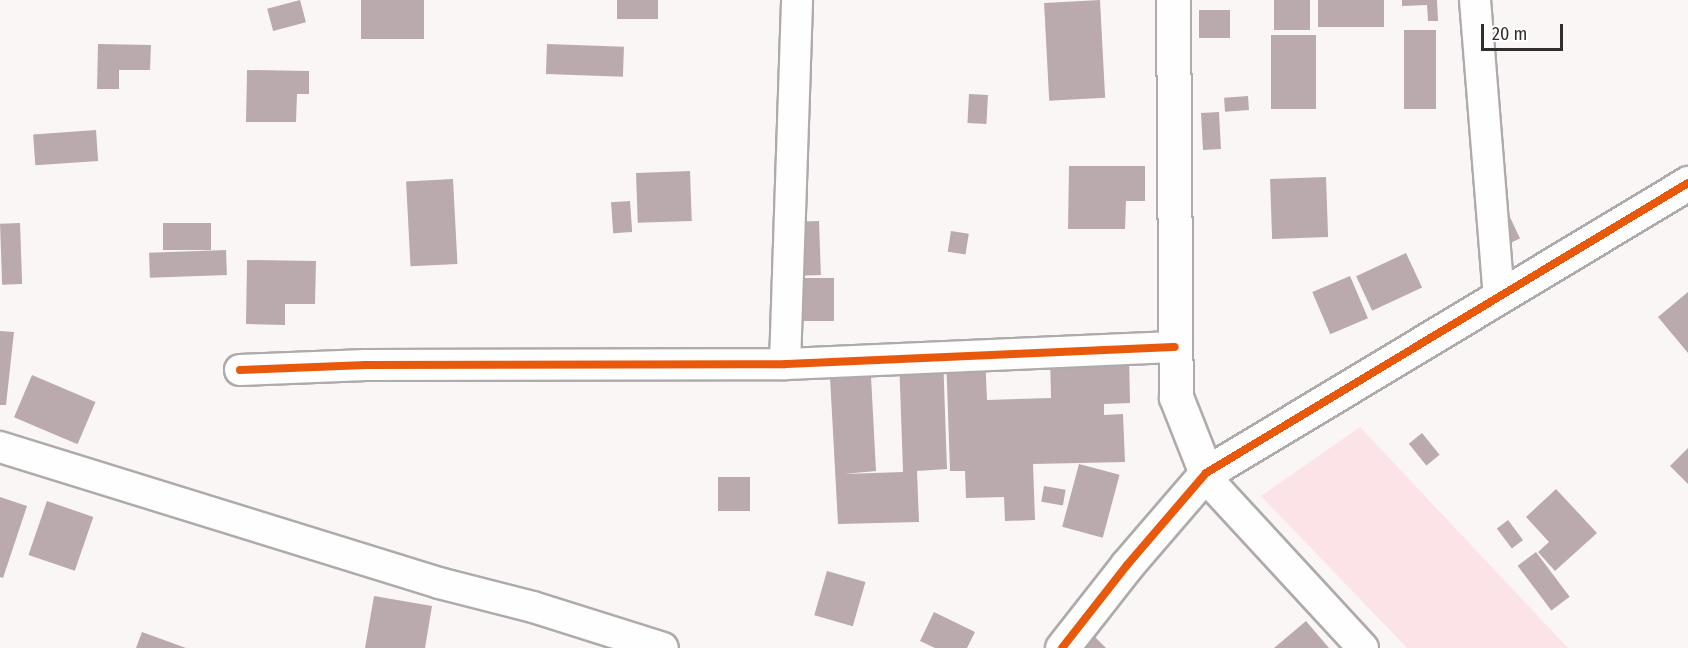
<!DOCTYPE html>
<style>
body{margin:0}
#map{position:relative;width:1688px;height:648px;overflow:hidden;background:#fbf6f6;font-family:"Fira Sans Condensed",sans-serif}
div>[style]{position:absolute}
.green>*{inset:0;background:#fbe3e7}
.building>*{inset:0;background:#baaaad;transform-origin:0 0}
.roads{filter:drop-shadow(2px 0 #afabab) drop-shadow(-2px 0 #afabab) drop-shadow(0 2px #afabab) drop-shadow(0 -2px #afabab)}
.street>*{height:30px;margin:-15px;padding:0 15px;transform-origin:15px;border-radius:15px;background:#fefefe}
.secondary>*{height:33px;margin:-16.5px;padding:0 16.5px;transform-origin:16.5px;border-radius:16.5px;background:#fefefe}
.cycleway>*{height:8px;margin:-4px;padding:0 4px;transform-origin:4px;border-radius:4px;background:#e8590c}
span{translate:-50% -50%;white-space:nowrap;text-align:center;line-height:1.15;-webkit-text-stroke:6px #fff;paint-order:stroke}
.scale{position:absolute;left:1481px;top:24px;width:82px;height:27px;box-sizing:border-box;border:3px solid #322e2e;border-top:0;padding-left:8px;font-size:18px;line-height:21px;white-space:nowrap;color:#322e2e;-webkit-text-stroke:4px #fff;paint-order:stroke}
</style>
<div id="map">
<div class="green">
<div style="clip-path:polygon(1360px 427px,1568px 648px,1407px 648px,1261px 496px)"></div>
</div>
<div class="building">
<div style="left:300px;top:0;width:23px;height:34px;rotate:75deg"></div>
<div style="left:361px;top:0;width:63px;height:39px"></div>
<div style="left:617px;top:0;width:41px;height:19px"></div>
<div style="left:1100px;top:0;width:98px;height:56px;rotate:87deg"></div>
<div style="left:1274px;top:0;width:36px;height:30px"></div>
<div style="left:1318px;top:0;width:66px;height:27px"></div>
<div style="clip-path:polygon(1402px 0,1437px 0,1438px 21px,1428px 21px,1427px 5px,1402px 6px)"></div>
<div style="left:1199px;top:10px;width:31px;height:28px"></div>
<div style="left:1404px;top:30px;width:32px;height:79px"></div>
<div style="left:1271px;top:35px;width:45px;height:74px"></div>
<div style="clip-path:polygon(98px 44px,151px 45px,150px 70px,119px 70px,119px 89px,97px 89px)"></div>
<div style="left:547px;top:44px;width:77px;height:30px;rotate:2deg"></div>
<div style="clip-path:polygon(247px 70px,309px 71px,309px 94px,297px 94px,296px 122px,246px 122px)"></div>
<div style="left:969px;top:94px;width:19px;height:29px;rotate:3deg"></div>
<div style="left:1248px;top:96px;width:14px;height:24px;rotate:86deg"></div>
<div style="left:1219px;top:112px;width:37px;height:18px;rotate:87deg"></div>
<div style="left:96px;top:130px;width:31px;height:63px;rotate:86deg"></div>
<div style="clip-path:polygon(1069px 166px,1145px 166px,1145px 201px,1126px 201px,1125px 229px,1068px 229px)"></div>
<div style="left:690px;top:171px;width:50px;height:54px;rotate:88deg"></div>
<div style="left:1326px;top:177px;width:60px;height:56px;rotate:88deg"></div>
<div style="left:453px;top:179px;width:85px;height:47px;rotate:87deg"></div>
<div style="left:630px;top:201px;width:31px;height:19px;rotate:86deg"></div>
<div style="left:1509px;top:215px;width:26px;height:33px;rotate:65deg"></div>
<div style="left:819px;top:221px;width:54px;height:29px;rotate:88deg"></div>
<div style="left:20px;top:223px;width:61px;height:20px;rotate:88deg"></div>
<div style="left:163px;top:223px;width:48px;height:27px"></div>
<div style="left:951px;top:231px;width:18px;height:21px;rotate:9deg"></div>
<div style="left:226px;top:250px;width:25px;height:77px;rotate:88deg"></div>
<div style="left:1406px;top:253px;width:38px;height:55px;rotate:65deg"></div>
<div style="clip-path:polygon(247px 260px,316px 261px,315px 304px,285px 304px,285px 325px,246px 324px)"></div>
<div style="left:1350px;top:276px;width:46px;height:41px;rotate:67deg"></div>
<div style="left:799px;top:278px;width:35px;height:43px"></div>
<div style="clip-path:polygon(1688px 292px,1688px 353px,1658px 317px)"></div>
<div style="clip-path:polygon(0 331px,14px 332px,6px 405px,0 405px)"></div>
<div style="clip-path:polygon(1129px 351px,1130px 403px,1104px 404px,1104px 415px,1123px 414px,1125px 462px,1033px 464px,1035px 520px,1005px 521px,1004px 497px,966px 498px,965px 471px,950px 471px,946px 355px,985px 354px,987px 400px,1051px 398px,1050px 354px)"></div>
<div style="clip-path:polygon(943px 355px,947px 469px,917px 471px,919px 522px,838px 524px,829px 359px,870px 357px,876px 471px,844px 474px,903px 472px,899px 357px)"></div>
<div style="left:32px;top:375px;width:69px;height:46px;rotate:23deg"></div>
<div style="left:1422px;top:433px;width:28px;height:17px;rotate:51deg"></div>
<div style="clip-path:polygon(1688px 448px,1688px 484px,1670px 466px)"></div>
<div style="left:1079px;top:464px;width:42px;height:65px;rotate:15deg"></div>
<div style="left:718px;top:477px;width:32px;height:34px"></div>
<div style="left:1044px;top:486px;width:22px;height:16px;rotate:10deg"></div>
<div style="clip-path:polygon(1556px 489px,1597px 533px,1555px 571px,1538px 552px,1549px 542px,1526px 517px)"></div>
<div style="clip-path:polygon(0 497px,27px 506px,3px 578px,0 577px)"></div>
<div style="left:47px;top:501px;width:49px;height:57px;rotate:19deg"></div>
<div style="left:1508px;top:520px;width:25px;height:14px;rotate:53deg"></div>
<div style="left:1536px;top:552px;width:56px;height:23px;rotate:53deg"></div>
<div style="left:827px;top:571px;width:40px;height:46px;rotate:16deg"></div>
<div style="clip-path:polygon(374px 596px,432px 606px,425px 648px,365px 648px)"></div>
<div style="clip-path:polygon(934px 612px,975px 632px,967px 648px,935px 648px,920px 641px)"></div>
<div style="clip-path:polygon(1306px 621px,1329px 648px,1274px 648px)"></div>
<div style="clip-path:polygon(142px 632px,186px 648px,136px 648px)"></div>
<div style="clip-path:polygon(1095px 637px,1106px 648px,1084px 648px)"></div>
</div>
<div class="roads">
<div class="street">
<div style="left:1475px;top:0;width:299px;rotate:85.4deg"></div>
<div style="left:785px;top:364px;width:364px;rotate:-88.1deg"></div>
<div style="left:240px;top:370px;width:126px;rotate:-2.3deg"></div>
<div style="left:366px;top:365px;width:419px;rotate:-0.1deg"></div>
<div style="left:785px;top:364px;width:390px;rotate:-2.5deg"></div>
<div style="left:0;top:447px;width:460px;rotate:17.2deg"></div>
<div style="left:439px;top:583px;width:97px;rotate:14.3deg"></div>
<div style="left:533px;top:607px;width:136px;rotate:17.5deg"></div>
<div style="left:1206px;top:473px;width:9px;rotate:69deg"></div>
<div style="left:1209px;top:481px;width:227px;rotate:47.3deg"></div>
</div>
<div class="secondary">
<div style="left:1173px;top:0;width:397px;rotate:89.6deg"></div>
<div style="left:1176px;top:397px;width:82px;rotate:68.5deg"></div>
<div style="left:1062px;top:648px;width:105px;rotate:-51.9deg"></div>
<div style="left:1127px;top:565px;width:121px;rotate:-49.3deg"></div>
<div style="left:1206px;top:473px;width:563px;rotate:-31.03deg"></div>
</div>
</div>
<div class="cycleway">
<div style="left:240px;top:370px;width:126px;rotate:-2.3deg"></div>
<div style="left:366px;top:365px;width:419px;rotate:-0.1deg"></div>
<div style="left:785px;top:364px;width:390px;rotate:-2.5deg"></div>
<div style="left:1062px;top:648px;width:105px;rotate:-51.9deg"></div>
<div style="left:1127px;top:565px;width:121px;rotate:-49.3deg"></div>
<div style="left:1206px;top:473px;width:563px;rotate:-31.03deg"></div>
</div>
<div class="scale">20 m</div>
</div>
